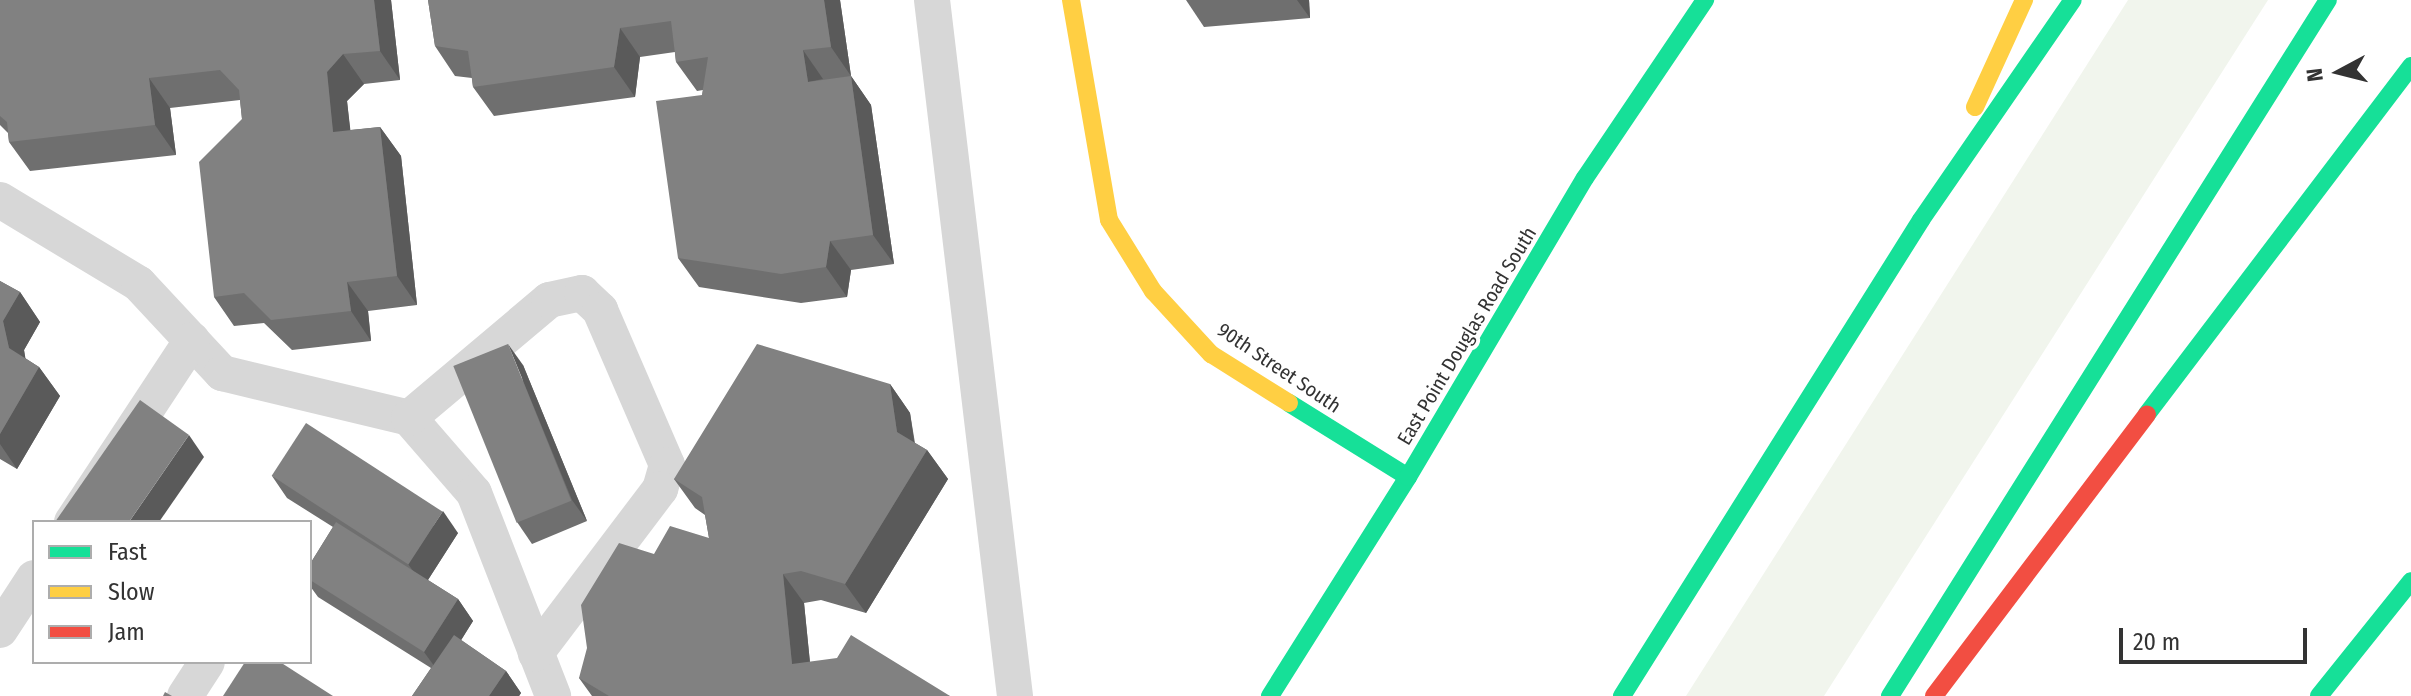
<!DOCTYPE html>
<style>
body{margin:0}
#map{position:relative;width:2411px;height:696px;overflow:hidden;background:#fff;font-family:"Fira Sans Condensed",sans-serif}
div>[style]{position:absolute}
.green>*{inset:0;background:#f1f5ed}
.lane>*{height:36px;margin:-18px;padding:0 18px;transform-origin:18px;border-radius:18px;background:#d7d7d7}
.fast>*{height:18px;margin:-9px;padding:0 9px;transform-origin:9px;border-radius:9px;background:#16e098}
.slow>*{height:18px;margin:-9px;padding:0 9px;transform-origin:9px;border-radius:9px;background:#ffcf43}
.jam>*{height:18px;margin:-9px;padding:0 9px;transform-origin:9px;border-radius:9px;background:#f24e42}
.wall>*{inset:0;background:#6f6f6f}
.shaded-wall>*{inset:0;background:#5a5a5a}
.building>*{inset:0;background:#818181;transform-origin:0 0}
span{translate:-50% -50%;white-space:nowrap;text-align:center;line-height:1.15;-webkit-text-stroke:8px #fff;paint-order:stroke}
.street-label{font-size:20px;color:#333}
.legend{position:absolute;left:32px;top:520px;width:280px;height:144px;box-sizing:border-box;background:#fff;border:2px solid #adadad;margin:0;padding:10px 14px;list-style:none;font-size:24px;color:#333}
.legend li{display:flex;align-items:center;gap:16px;height:40px}
.legend b{width:40px;border:2px solid #adadad}
.north{position:absolute;left:2299px;top:32px;width:80px;height:80px;-webkit-text-stroke:6px #fff;paint-order:stroke;rotate:263deg;font-size:22px;font-weight:700;line-height:32px;text-align:center;color:#333}
.north::after{content:'';display:block;margin:auto;width:28px;height:36px;background:#333;clip-path:polygon(50% 0,100% 100%,50% 72%,0 100%)}
.scale{position:absolute;left:2119px;top:628px;width:188px;height:36px;box-sizing:border-box;border:4px solid #333;border-top:0;padding-left:10px;font-size:24px;line-height:28px;white-space:nowrap;color:#333;-webkit-text-stroke:6px #fff;paint-order:stroke}
</style>
<div id="map">
<div class="green">
<div style="clip-path:polygon(2128px 0,2268px 0,1824px 696px,1686px 696px)"></div>
</div>
<div class="lane">
<div style="left:932px;top:0;width:701px;rotate:83.2deg"></div>
<div style="left:0;top:200px;width:162px;rotate:31.1deg"></div>
<div style="left:139px;top:284px;width:122px;rotate:47deg"></div>
<div style="left:222px;top:373px;width:192px;rotate:13.5deg"></div>
<div style="left:409px;top:418px;width:99px;rotate:49.1deg"></div>
<div style="left:474px;top:493px;width:218px;rotate:68.7deg"></div>
<div style="left:409px;top:418px;width:183px;rotate:-40.1deg"></div>
<div style="left:549px;top:300px;width:34px;rotate:-12deg"></div>
<div style="left:582px;top:293px;width:25px;rotate:43deg"></div>
<div style="left:600px;top:310px;width:169px;rotate:66.6deg"></div>
<div style="left:667px;top:465px;width:25px;rotate:106deg"></div>
<div style="left:660px;top:489px;width:206px;rotate:127.1deg"></div>
<div style="left:72px;top:522px;width:218px;rotate:-56.6deg"></div>
<div style="left:0;top:630px;width:62px;rotate:-56.8deg"></div>
<div style="left:185px;top:696px;width:40px;rotate:-57.1deg"></div>
</div>
<div class="fast">
<div style="left:1289px;top:403px;width:140px;rotate:31.9deg"></div>
<div style="left:2147px;top:414px;width:437px;rotate:-52.8deg"></div>
<div style="left:1270px;top:696px;width:259px;rotate:-57.8deg"></div>
<div style="left:1408px;top:477px;width:347px;rotate:-59.4deg"></div>
<div style="left:1585px;top:178px;width:215px;rotate:-56deg"></div>
<div style="left:1622px;top:696px;width:562px;rotate:-57.86deg"></div>
<div style="left:1921px;top:220px;width:267px;rotate:-55.4deg"></div>
<div style="left:1890px;top:696px;width:822px;rotate:-57.82deg"></div>
<div style="left:2319px;top:696px;width:147px;rotate:-51.3deg"></div>
</div>
<div class="slow">
<div style="left:1071px;top:0;width:223px;rotate:80.2deg"></div>
<div style="left:1109px;top:220px;width:84px;rotate:58.2deg"></div>
<div style="left:1153px;top:291px;width:86px;rotate:47.4deg"></div>
<div style="left:1211px;top:354px;width:92px;rotate:32.1deg"></div>
<div style="left:1975px;top:107px;width:118px;rotate:-65.4deg"></div>
</div>
<div class="jam">
<div style="left:1934px;top:696px;width:353px;rotate:-52.9deg"></div>
</div>
<div class="wall">
<div style="clip-path:polygon(0 0,391px 0,400px 80px,364px 84px,347px 101px,350px 130px,380px 127px,401px 156px,417px 305px,368px 311px,371px 341px,292px 350px,264px 323px,234px 326px,214px 297px,242px 119px,240px 100px,170px 108px,176px 155px,30px 171px,9px 142px,8px 133px,0 125px)"></div>
<div style="clip-path:polygon(428px 0,840px 0,851px 76px,871px 105px,894px 264px,851px 270px,847px 297px,801px 303px,699px 287px,678px 258px,703px 90px,697px 91px,676px 62px,675px 52px,640px 57px,635px 97px,494px 116px,473px 87px,472px 78px,455px 76px,435px 46px)"></div>
<div style="clip-path:polygon(1186px 0,1309px 0,1310px 18px,1204px 27px)"></div>
<div style="clip-path:polygon(0 281px,20px 292px,40px 322px,24px 350px,25px 358px,39px 367px,60px 396px,17px 469px,0 459px)"></div>
<div style="clip-path:polygon(523px 365px,587px 521px,532px 544px,517px 522px)"></div>
<div style="clip-path:polygon(890px 384px,910px 413px,915px 443px,927px 450px,948px 479px,866px 613px,821px 600px,804px 603px,810px 662px,950px 696px,592px 696px,579px 678px,709px 538px,705px 515px,695px 508px,674px 479px)"></div>
<div style="clip-path:polygon(272px 476px,458px 533px,428px 580px,458px 599px,473px 621px,461px 640px,506px 671px,521px 693px,519px 696px,412px 696px,431px 668px,318px 597px,310px 586px,310px 564px,333px 527px,287px 498px)"></div>
</div>
<div class="shaded-wall">
<div style="clip-path:polygon(374px 0,391px 0,400px 80px,380px 51px)"></div>
<div style="clip-path:polygon(824px 0,840px 0,851px 76px,871px 105px,894px 264px,873px 235px,851px 76px,831px 47px)"></div>
<div style="clip-path:polygon(1297px 0,1309px 0,1310px 18px)"></div>
<div style="clip-path:polygon(620px 28px,640px 57px,635px 97px,614px 67px)"></div>
<div style="clip-path:polygon(803px 50px,823px 79px,808px 82px)"></div>
<div style="clip-path:polygon(343px 54px,364px 84px,347px 101px,354px 161px,333px 132px,327px 72px)"></div>
<div style="clip-path:polygon(149px 78px,170px 108px,176px 155px,155px 125px)"></div>
<div style="clip-path:polygon(380px 127px,401px 156px,417px 305px,397px 276px)"></div>
<div style="clip-path:polygon(830px 241px,851px 270px,847px 297px,826px 267px)"></div>
<div style="clip-path:polygon(347px 282px,368px 311px,371px 341px,351px 311px)"></div>
<div style="clip-path:polygon(20px 292px,40px 322px,24px 350px,29px 378px,9px 348px,3px 321px)"></div>
<div style="clip-path:polygon(508px 344px,523px 365px,587px 521px,572px 500px)"></div>
<div style="clip-path:polygon(39px 367px,60px 396px,17px 469px,0 444px,0 434px)"></div>
<div style="clip-path:polygon(890px 384px,910px 413px,917px 462px,897px 432px)"></div>
<div style="clip-path:polygon(189px 435px,204px 457px,159px 522px,129px 522px)"></div>
<div style="clip-path:polygon(927px 450px,948px 479px,866px 613px,845px 584px)"></div>
<div style="clip-path:polygon(443px 511px,458px 533px,424px 586px,408px 564px)"></div>
<div style="clip-path:polygon(783px 574px,804px 603px,813px 694px,792px 664px)"></div>
<div style="clip-path:polygon(458px 599px,473px 621px,440px 674px,424px 652px)"></div>
<div style="clip-path:polygon(506px 671px,521px 693px,519px 696px,489px 696px)"></div>
</div>
<div class="building">
<div style="clip-path:polygon(0 0,374px 0,380px 51px,343px 54px,327px 72px,333px 132px,380px 127px,397px 276px,347px 282px,351px 311px,271px 320px,244px 293px,214px 297px,199px 162px,242px 119px,239px 90px,220px 70px,149px 78px,155px 125px,9px 142px,7px 122px,0 116px)"></div>
<div style="clip-path:polygon(428px 0,824px 0,831px 47px,803px 50px,808px 82px,851px 76px,873px 235px,830px 241px,826px 267px,781px 274px,678px 258px,656px 101px,702px 95px,708px 57px,676px 62px,671px 21px,620px 28px,614px 67px,473px 87px,468px 51px,435px 46px)"></div>
<div style="clip-path:polygon(0 281px,20px 292px,3px 321px,9px 348px,39px 367px,0 434px)"></div>
<div style="left:508px;top:344px;width:169px;height:59px;rotate:68deg"></div>
<div style="clip-path:polygon(757px 344px,890px 384px,897px 432px,927px 450px,845px 584px,801px 571px,783px 574px,792px 664px,837px 658px,851px 635px,950px 696px,609px 696px,579px 678px,587px 648px,581px 605px,619px 543px,654px 554px,670px 526px,709px 538px,702px 497px,674px 479px)"></div>
<div style="clip-path:polygon(140px 400px,189px 435px,129px 522px,55px 522px)"></div>
<div style="left:306px;top:423px;width:163px;height:63px;rotate:33deg"></div>
<div style="clip-path:polygon(336px 522px,458px 599px,424px 652px,310px 580px,310px 564px)"></div>
<div style="clip-path:polygon(454px 635px,506px 671px,489px 696px,412px 696px)"></div>
<div style="clip-path:polygon(245px 662px,280px 662px,333px 696px,223px 696px)"></div>
<div style="clip-path:polygon(165px 692px,172px 696px,163px 696px)"></div>
</div>
<div class="street-label">
<span style="left:1467px;top:336px;rotate:-59deg">East Point Douglas Road South</span>
<span style="left:1279px;top:368px;rotate:34deg">90th Street South</span>
</div>
<ul class="legend">
<li><b style="height:10px;background:#16e098"></b>Fast</li>
<li><b style="height:10px;background:#ffcf43"></b>Slow</li>
<li><b style="height:10px;background:#f24e42"></b>Jam</li>
</ul>
<div class="north">N</div>
<div class="scale">20 m</div>
</div>
